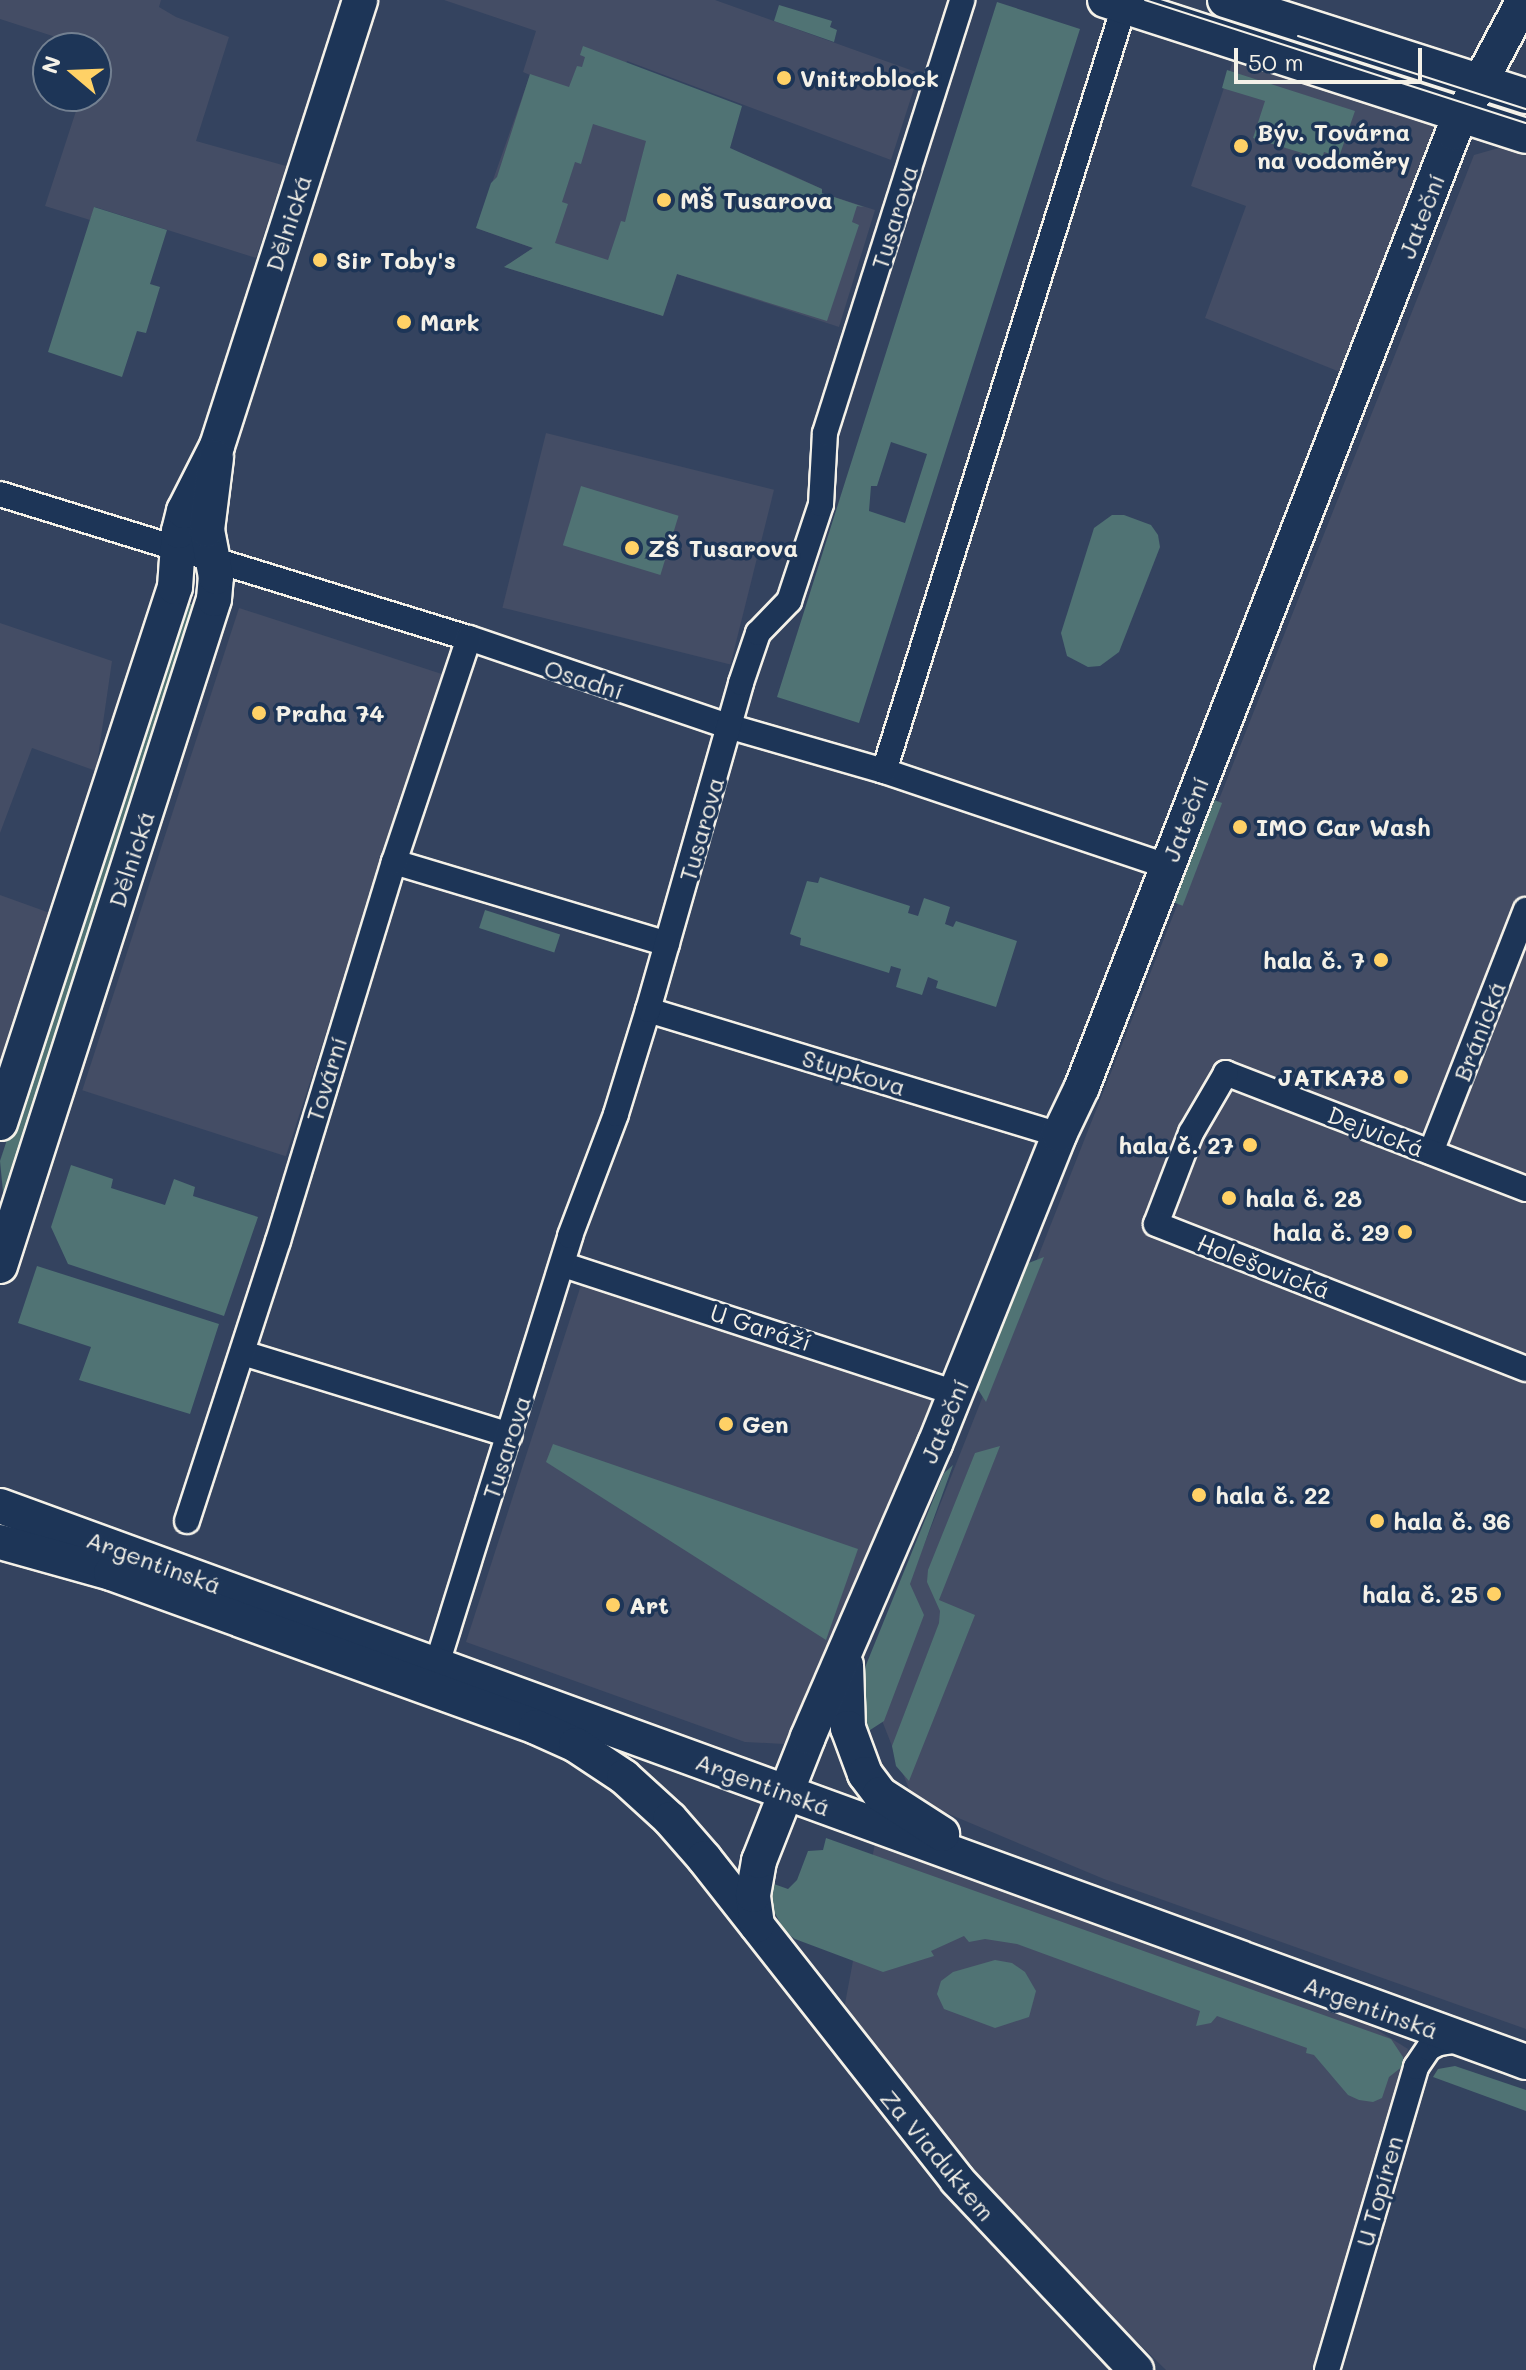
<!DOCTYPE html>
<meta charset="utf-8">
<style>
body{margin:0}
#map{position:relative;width:1526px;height:2370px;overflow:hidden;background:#34435f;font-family:Mali,sans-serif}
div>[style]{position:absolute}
.built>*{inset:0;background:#444d65;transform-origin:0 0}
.green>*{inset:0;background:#507374;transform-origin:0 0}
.roads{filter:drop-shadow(2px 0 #f4f1e8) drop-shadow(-2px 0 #f4f1e8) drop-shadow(0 2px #f4f1e8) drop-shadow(0 -2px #f4f1e8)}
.street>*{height:24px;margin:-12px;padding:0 12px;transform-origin:12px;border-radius:12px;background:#1d3557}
.secondary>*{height:34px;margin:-17px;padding:0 17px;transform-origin:17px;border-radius:17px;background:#1d3557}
.tram>*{height:2px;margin:-1px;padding:0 1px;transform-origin:1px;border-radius:1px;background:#f4f1e8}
.dots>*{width:22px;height:22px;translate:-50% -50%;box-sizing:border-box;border:4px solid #1d3557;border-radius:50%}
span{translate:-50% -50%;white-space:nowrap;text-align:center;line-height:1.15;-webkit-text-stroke:7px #1d3557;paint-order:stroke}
.poi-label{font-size:24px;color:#f4f1e8;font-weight:700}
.left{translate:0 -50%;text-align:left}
.right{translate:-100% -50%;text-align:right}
.street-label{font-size:24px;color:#f4f1e8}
.north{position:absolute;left:32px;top:32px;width:80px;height:80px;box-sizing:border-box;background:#1d3557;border:2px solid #738091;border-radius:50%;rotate:289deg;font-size:22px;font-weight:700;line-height:32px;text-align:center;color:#f4f1e8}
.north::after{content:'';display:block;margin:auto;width:28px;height:36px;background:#ffd166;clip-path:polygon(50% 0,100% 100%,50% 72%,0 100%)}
.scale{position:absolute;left:1234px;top:48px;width:188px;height:36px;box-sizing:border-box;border:4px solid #f4f1e8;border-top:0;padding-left:10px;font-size:24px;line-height:28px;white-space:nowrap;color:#f4f1e8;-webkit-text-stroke:6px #1d3557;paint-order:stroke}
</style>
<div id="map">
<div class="built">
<div style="clip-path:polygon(0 0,161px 0,159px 7px,176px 17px,229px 37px,196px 141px,286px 166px,256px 258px,95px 207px,90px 220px,45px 206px,77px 108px,46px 97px,48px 91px,48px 96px,96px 96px,96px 48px,63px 48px,65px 40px,0 19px)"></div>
<div style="clip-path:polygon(444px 0,715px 0,919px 73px,891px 160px,627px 61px,612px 101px,781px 170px,822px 189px,822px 193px,875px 210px,839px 327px,677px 274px,663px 316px,504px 267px,533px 248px,476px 228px,530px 75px,523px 72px,536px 31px)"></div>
<div style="clip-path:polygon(1236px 52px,1437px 120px,1340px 372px,1205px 318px,1246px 206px,1191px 186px)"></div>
<div style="clip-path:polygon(1509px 145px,1526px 150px,1526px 2029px,1104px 1879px,913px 1799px,879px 1713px,886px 1641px,1474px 155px)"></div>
<div style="left:546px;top:433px;width:235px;height:180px;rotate:14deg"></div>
<div style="left:239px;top:608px;width:214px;height:507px;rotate:18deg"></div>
<div style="clip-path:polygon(0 623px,112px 661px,96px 771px,32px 748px,0 833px)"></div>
<div style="clip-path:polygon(0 895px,50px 913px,0 1078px)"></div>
<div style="clip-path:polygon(581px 1285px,934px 1401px,835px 1645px,784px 1744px,745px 1742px,466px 1642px)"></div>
<div style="clip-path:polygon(875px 1843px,1366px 2023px,1408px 2049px,1317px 2370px,1166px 2370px,1028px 2235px,844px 2009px)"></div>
</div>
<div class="green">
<div style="clip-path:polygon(evenodd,997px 2px,1080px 29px,859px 723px,777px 697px,997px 2px,891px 442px,927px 454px,905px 523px,869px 511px,871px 486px,877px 486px,891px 442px)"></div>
<div style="clip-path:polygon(779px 5px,832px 21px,830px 27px,837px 30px,834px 42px,774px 21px)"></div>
<div style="clip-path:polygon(evenodd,583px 46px,742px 106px,730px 148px,822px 189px,822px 193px,864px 207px,857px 206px,855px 212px,852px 222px,859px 225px,827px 321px,677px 274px,663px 316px,504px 267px,533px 248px,476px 228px,491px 183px,497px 177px,530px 74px,569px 87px,577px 66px,582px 67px,585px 57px,580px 55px,583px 46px,593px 124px,646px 141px,625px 222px,621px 221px,608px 260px,555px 243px,568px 204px,562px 202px,575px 162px,581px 164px,593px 124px)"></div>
<div style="clip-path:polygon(1227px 70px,1355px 111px,1339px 157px,1324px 152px,1322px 159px,1253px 138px,1265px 101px,1222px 88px)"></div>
<div style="clip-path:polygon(94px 207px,167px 230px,150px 284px,160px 287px,146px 333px,137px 331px,122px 377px,48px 352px)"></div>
<div style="left:581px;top:486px;width:102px;height:62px;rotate:17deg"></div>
<div style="clip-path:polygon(1112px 515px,1124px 515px,1151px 525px,1158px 535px,1160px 547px,1119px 652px,1100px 666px,1088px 667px,1067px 656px,1061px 633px,1094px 528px)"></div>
<div style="clip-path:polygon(184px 602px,198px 606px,14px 1191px,3px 1192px,0 1161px)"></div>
<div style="left:1209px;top:798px;width:14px;height:110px;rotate:21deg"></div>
<div style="clip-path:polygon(820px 877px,910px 906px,908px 913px,918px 916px,924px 898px,950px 907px,945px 924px,953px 927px,956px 921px,1017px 941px,996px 1007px,936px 988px,938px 981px,928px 977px,922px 995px,896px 987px,901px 969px,891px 966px,889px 973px,800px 945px,801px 938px,790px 934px,807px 881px,818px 883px)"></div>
<div style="left:485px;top:910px;width:79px;height:19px;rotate:18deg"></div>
<div style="clip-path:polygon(71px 1165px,113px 1179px,111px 1188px,165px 1205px,174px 1179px,195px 1187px,193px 1196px,258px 1217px,224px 1316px,68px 1264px,51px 1227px)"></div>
<div style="clip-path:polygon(1044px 1257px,986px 1402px,977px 1388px,978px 1378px,1017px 1276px,1026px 1264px)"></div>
<div style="clip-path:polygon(37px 1266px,219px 1324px,190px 1414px,79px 1380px,91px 1347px,18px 1323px)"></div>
<div style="clip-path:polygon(553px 1444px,858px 1549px,826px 1640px,546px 1462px)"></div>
<div style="clip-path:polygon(1000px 1446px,939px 1600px,975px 1615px,909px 1781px,896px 1766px,892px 1746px,939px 1623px,940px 1611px,927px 1582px,928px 1570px,975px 1453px)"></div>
<div style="clip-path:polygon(953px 1465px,910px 1584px,924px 1615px,884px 1721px,867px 1732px,858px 1717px,866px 1665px,944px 1473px)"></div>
<div style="clip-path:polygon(826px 1838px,1391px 2039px,1403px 2057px,1403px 2066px,1389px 2077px,1382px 2098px,1373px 2102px,1359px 2100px,1348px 2095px,1314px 2055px,1306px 2053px,1307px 2048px,1217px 2016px,1211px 2023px,1196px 2026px,1200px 2011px,1017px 1944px,985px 1939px,969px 1942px,964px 1936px,931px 1951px,934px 1956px,883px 1972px,795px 1939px,785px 1932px,771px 1906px,771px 1883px,788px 1889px,797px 1880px,808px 1851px,823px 1850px)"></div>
<div style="clip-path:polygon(995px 1960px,1012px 1963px,1025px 1972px,1036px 1991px,1029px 2017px,995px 2028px,944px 2009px,937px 1994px,941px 1981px,953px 1972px)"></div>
<div style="clip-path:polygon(1455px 2066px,1526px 2090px,1526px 2111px,1433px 2077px,1438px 2069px)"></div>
</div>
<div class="roads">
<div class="street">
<div style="left:0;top:494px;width:491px;rotate:17.1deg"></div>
<div style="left:469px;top:638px;width:274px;rotate:18.8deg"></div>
<div style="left:728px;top:726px;width:162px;rotate:16.1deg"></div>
<div style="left:884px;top:771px;width:299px;rotate:18.6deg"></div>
<div style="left:884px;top:771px;width:808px;rotate:-72.57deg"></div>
<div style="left:394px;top:862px;width:285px;rotate:16.7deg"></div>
<div style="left:648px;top:1010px;width:430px;rotate:16.9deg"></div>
<div style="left:1431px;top:1152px;width:260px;rotate:-68.6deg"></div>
<div style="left:1526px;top:1189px;width:322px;rotate:-158.9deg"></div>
<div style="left:1226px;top:1073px;width:69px;rotate:120.3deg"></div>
<div style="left:1191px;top:1133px;width:97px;rotate:111deg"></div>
<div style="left:1156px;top:1224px;width:397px;rotate:21.4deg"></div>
<div style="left:564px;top:1265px;width:412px;rotate:18.1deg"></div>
<div style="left:243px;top:1353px;width:279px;rotate:17.1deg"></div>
<div style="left:187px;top:1521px;width:294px;rotate:-72deg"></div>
<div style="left:278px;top:1241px;width:396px;rotate:-73deg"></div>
<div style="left:394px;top:862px;width:236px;rotate:-71.5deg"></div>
<div style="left:437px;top:1664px;width:448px;rotate:-72.7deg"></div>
<div style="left:570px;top:1236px;width:130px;rotate:-69.3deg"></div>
<div style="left:616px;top:1114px;width:109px;rotate:-72.9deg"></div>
<div style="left:648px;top:1010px;width:340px;rotate:-74.1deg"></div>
<div style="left:741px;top:683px;width:53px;rotate:-71.2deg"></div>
<div style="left:758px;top:633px;width:45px;rotate:-45.9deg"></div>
<div style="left:789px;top:601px;width:102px;rotate:-71.7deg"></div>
<div style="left:821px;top:504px;width:71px;rotate:-86.8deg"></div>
<div style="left:825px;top:433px;width:454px;rotate:-72.4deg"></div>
<div style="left:1327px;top:2370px;width:316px;rotate:-73.6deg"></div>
<div style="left:1416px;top:2067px;width:23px;rotate:-56deg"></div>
<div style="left:1429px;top:2048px;width:11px;rotate:-27deg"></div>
<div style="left:1439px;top:2043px;width:22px;rotate:-8deg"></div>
</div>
<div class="secondary">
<div style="left:1105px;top:0;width:442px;rotate:17.9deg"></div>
<div style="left:1225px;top:0;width:316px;rotate:17.7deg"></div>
<div style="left:0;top:1123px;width:564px;rotate:-71.92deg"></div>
<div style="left:175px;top:587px;width:56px;rotate:-85.9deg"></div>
<div style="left:179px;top:531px;width:21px;rotate:-76deg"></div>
<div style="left:184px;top:511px;width:73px;rotate:-63.1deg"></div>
<div style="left:217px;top:446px;width:468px;rotate:-72.2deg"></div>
<div style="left:0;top:1266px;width:700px;rotate:-72.21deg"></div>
<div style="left:214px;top:599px;width:22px;rotate:-85deg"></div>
<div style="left:216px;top:577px;width:48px;rotate:-100.8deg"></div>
<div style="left:207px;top:530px;width:73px;rotate:-82.9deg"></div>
<div style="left:0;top:1506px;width:1624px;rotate:20.02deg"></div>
<div style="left:0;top:1542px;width:115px;rotate:15.6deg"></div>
<div style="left:111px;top:1573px;width:452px;rotate:19.9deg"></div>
<div style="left:536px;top:1727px;width:44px;rotate:24.2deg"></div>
<div style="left:576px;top:1745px;width:58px;rotate:33.7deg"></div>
<div style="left:624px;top:1777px;width:62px;rotate:42.4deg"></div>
<div style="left:670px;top:1819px;width:52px;rotate:48.9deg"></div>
<div style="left:704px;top:1858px;width:410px;rotate:51.8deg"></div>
<div style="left:957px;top:2180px;width:261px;rotate:46.7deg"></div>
<div style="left:846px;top:1665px;width:63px;rotate:88.2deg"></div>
<div style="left:848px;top:1728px;width:49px;rotate:69.7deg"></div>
<div style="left:865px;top:1774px;width:25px;rotate:53deg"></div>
<div style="left:880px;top:1794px;width:74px;rotate:32.8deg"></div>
<div style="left:757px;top:1925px;width:30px;rotate:-98deg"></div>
<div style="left:753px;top:1895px;width:35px;rotate:-80deg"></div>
<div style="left:759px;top:1861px;width:133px;rotate:-68.4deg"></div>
<div style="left:808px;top:1737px;width:319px;rotate:-66.6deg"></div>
<div style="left:935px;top:1444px;width:333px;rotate:-68.1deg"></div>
<div style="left:1059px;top:1135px;width:53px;rotate:-64.4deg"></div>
<div style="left:1082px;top:1087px;width:1024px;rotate:-68.75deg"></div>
<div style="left:1453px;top:133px;width:151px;rotate:-61.9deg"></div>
</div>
</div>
<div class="tram">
<div style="left:1145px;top:0;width:400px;rotate:17.9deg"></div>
<div style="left:1298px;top:36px;width:239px;rotate:17.8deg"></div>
</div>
<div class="dots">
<div style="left:784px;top:78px;background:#ffd166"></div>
<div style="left:1241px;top:146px;background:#ffd166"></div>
<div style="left:664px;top:200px;background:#ffd166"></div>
<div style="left:320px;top:260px;background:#ffd166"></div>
<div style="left:404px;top:322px;background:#ffd166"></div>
<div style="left:632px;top:548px;background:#ffd166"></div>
<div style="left:259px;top:713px;background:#ffd166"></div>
<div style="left:1240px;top:827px;background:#ffd166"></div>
<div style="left:1381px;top:960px;background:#ffd166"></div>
<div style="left:1401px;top:1077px;background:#ffd166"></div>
<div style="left:1250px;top:1145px;background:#ffd166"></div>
<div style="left:1229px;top:1198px;background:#ffd166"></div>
<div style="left:1405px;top:1232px;background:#ffd166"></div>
<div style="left:726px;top:1424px;background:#ffd166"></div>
<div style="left:1199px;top:1495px;background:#ffd166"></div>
<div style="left:1377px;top:1521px;background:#ffd166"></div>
<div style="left:1494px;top:1594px;background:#ffd166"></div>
<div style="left:613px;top:1605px;background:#ffd166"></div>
</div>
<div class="poi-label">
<span class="left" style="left:800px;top:78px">Vnitroblock</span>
<span class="left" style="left:1257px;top:146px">Býv. Továrna<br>na vodoměry</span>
<span class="left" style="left:680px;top:200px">MŠ Tusarova</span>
<span class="left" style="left:336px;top:260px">Sir Toby's</span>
<span class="left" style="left:420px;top:322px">Mark</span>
<span class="left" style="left:648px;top:548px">ZŠ Tusarova</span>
<span class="left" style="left:275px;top:713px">Praha 74</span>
<span class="left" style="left:1256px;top:827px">IMO Car Wash</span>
<span class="right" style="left:1365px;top:960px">hala č. 7</span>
<span class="right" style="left:1385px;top:1077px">JATKA78</span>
<span class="right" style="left:1234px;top:1145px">hala č. 27</span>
<span class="left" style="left:1245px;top:1198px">hala č. 28</span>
<span class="right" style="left:1389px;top:1232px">hala č. 29</span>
<span class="left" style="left:742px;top:1424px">Gen</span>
<span class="left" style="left:1215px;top:1495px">hala č. 22</span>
<span class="left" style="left:1393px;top:1521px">hala č. 36</span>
<span class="right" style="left:1478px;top:1594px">hala č. 25</span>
<span class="left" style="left:629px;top:1605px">Art</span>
</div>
<div class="street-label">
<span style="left:1421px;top:216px;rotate:-69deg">Jateční</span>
<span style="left:894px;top:217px;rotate:-73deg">Tusarova</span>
<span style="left:288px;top:223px;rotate:-72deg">Dělnická</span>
<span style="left:584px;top:679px;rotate:18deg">Osadní</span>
<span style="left:1185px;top:819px;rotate:-69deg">Jateční</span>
<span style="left:701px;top:829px;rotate:-74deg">Tusarova</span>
<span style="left:131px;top:859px;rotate:-72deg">Dělnická</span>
<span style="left:1479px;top:1031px;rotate:-69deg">Bránická</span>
<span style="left:854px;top:1072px;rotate:17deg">Stupkova</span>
<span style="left:326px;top:1079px;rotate:-73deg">Tovární</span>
<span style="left:1376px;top:1131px;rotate:21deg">Dejvická</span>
<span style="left:1264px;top:1266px;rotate:21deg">Holešovická</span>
<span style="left:761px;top:1327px;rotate:18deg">U Garáží</span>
<span style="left:944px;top:1421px;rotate:-67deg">Jateční</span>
<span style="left:506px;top:1447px;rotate:-72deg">Tusarova</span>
<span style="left:154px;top:1562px;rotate:20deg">Argentinská</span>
<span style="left:763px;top:1784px;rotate:20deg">Argentinská</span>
<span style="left:1371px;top:2007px;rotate:20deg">Argentinská</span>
<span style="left:938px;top:2155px;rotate:50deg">Za Viaduktem</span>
<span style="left:1379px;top:2191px;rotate:-74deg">U Topíren</span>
</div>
<div class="north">N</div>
<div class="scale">50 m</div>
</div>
